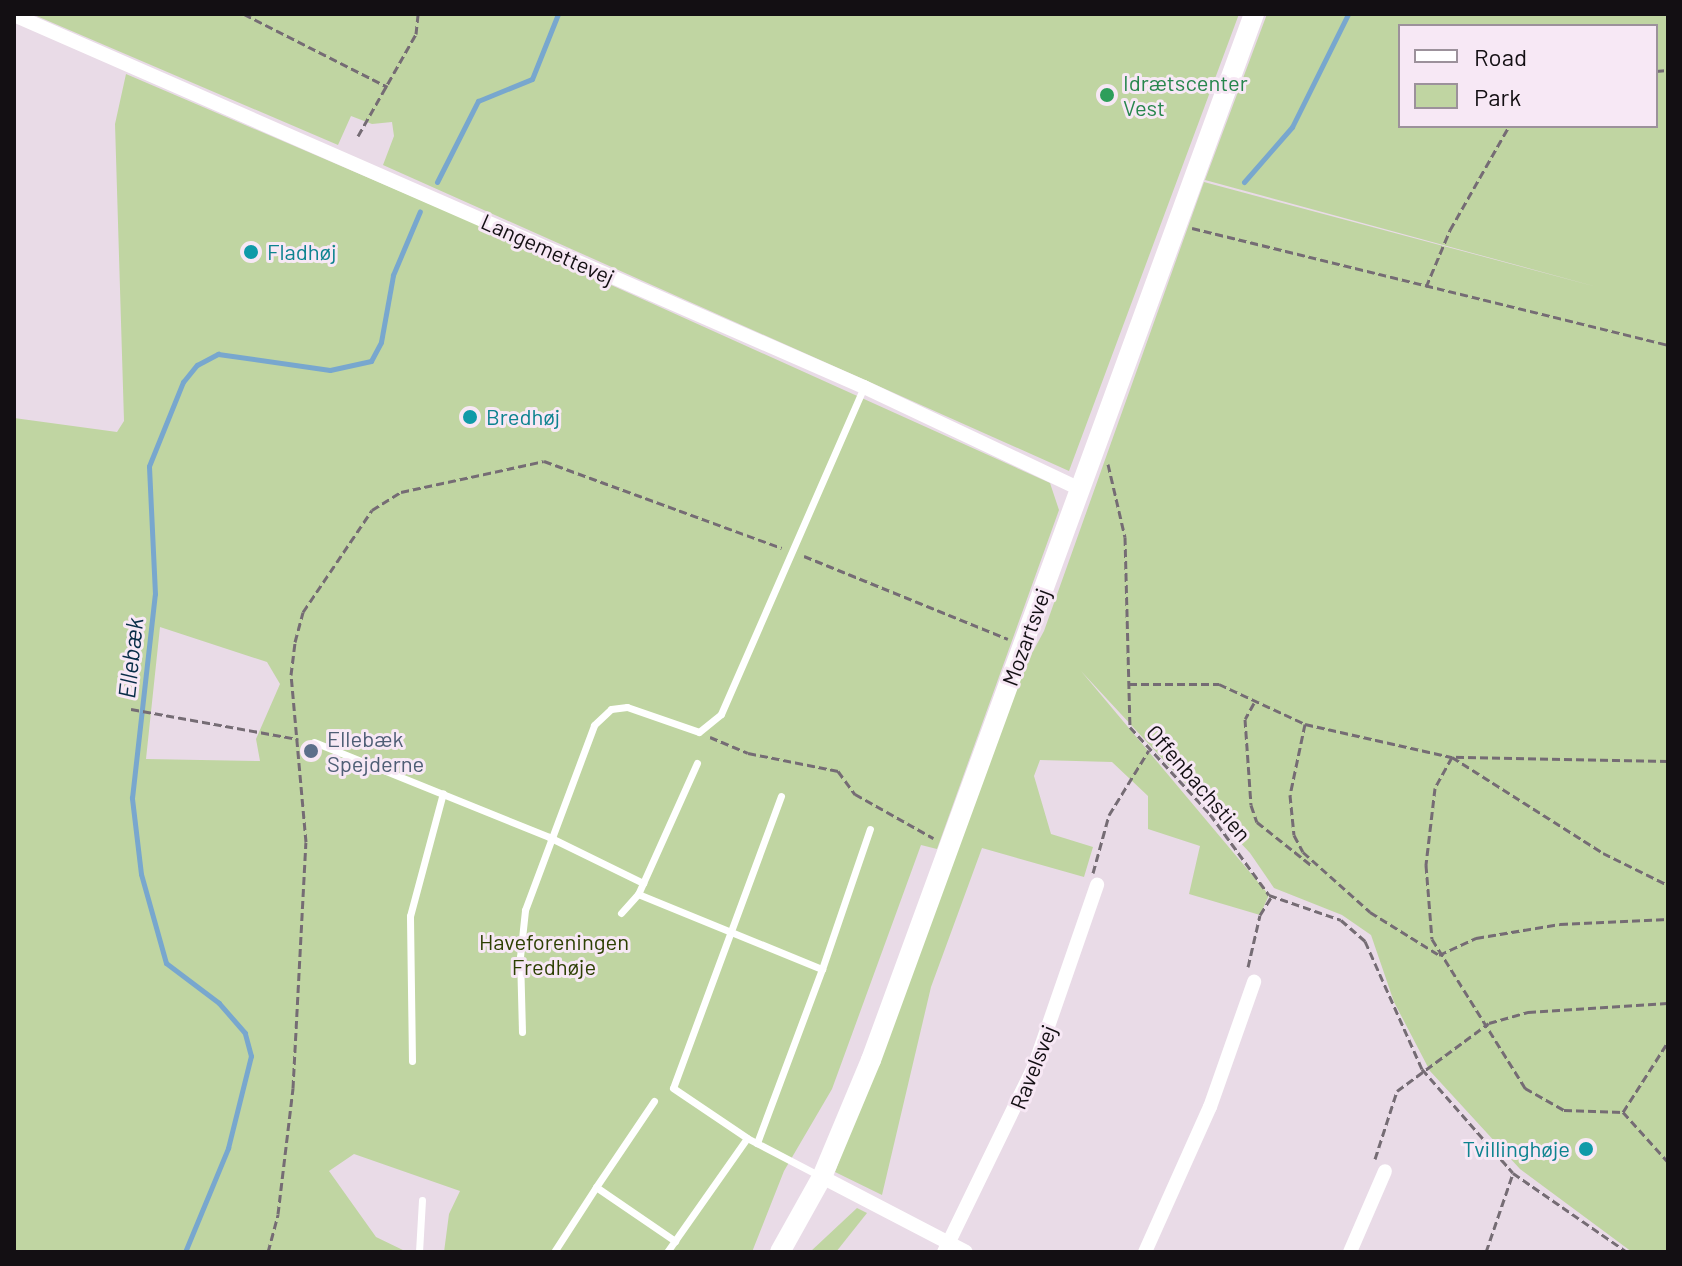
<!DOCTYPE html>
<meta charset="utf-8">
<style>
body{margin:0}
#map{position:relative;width:1682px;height:1266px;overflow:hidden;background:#e9dbe7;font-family:Barlow,sans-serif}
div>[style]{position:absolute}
.green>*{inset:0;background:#c0d5a2}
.stream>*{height:5px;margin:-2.5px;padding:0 2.5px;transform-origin:2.5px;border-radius:2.5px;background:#78a7ce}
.path>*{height:3px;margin-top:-1.5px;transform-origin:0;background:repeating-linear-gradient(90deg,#756c74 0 8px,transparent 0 12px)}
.lane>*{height:7px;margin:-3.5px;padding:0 3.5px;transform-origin:3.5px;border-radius:3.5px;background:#fff}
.street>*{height:14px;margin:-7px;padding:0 7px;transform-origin:7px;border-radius:7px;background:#fff}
.secondary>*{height:20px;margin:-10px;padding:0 10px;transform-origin:10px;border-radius:10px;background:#fff}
.dots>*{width:22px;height:22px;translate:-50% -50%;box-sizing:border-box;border:4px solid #f7e8f5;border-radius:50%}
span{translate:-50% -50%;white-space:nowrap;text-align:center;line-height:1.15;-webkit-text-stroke:6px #f7e8f5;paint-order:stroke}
.leisure-label{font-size:22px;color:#27864d}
.left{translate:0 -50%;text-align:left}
.street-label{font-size:22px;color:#130f13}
.culture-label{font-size:22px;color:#0d838f}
.right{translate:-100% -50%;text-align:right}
.service-label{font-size:22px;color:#4e5e75}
.park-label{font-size:22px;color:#2d4003}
.water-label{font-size:24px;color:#072d47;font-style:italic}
.frame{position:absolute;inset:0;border:16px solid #130f13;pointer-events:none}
.legend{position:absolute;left:1398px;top:24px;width:260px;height:104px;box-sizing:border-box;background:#f7e8f5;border:2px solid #9c919b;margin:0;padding:10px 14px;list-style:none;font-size:24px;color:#130f13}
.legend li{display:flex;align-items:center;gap:16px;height:40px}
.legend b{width:40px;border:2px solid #9c919b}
</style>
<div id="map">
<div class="green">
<div style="clip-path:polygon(32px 14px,1239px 14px,1069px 471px,383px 165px,394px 136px,392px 122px,372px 124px,351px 116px,338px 145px)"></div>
<div style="clip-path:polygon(evenodd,1267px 14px,1668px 14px,1668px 1252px,1632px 1252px,1520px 1169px,1430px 1071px,1394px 1002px,1371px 935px,1342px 915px,1274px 888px,1250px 853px,1081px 671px,1269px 895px,1260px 915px,1189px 894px,1200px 846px,1148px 829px,1148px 796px,1112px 762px,1040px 760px,1034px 776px,1051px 834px,1093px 847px,1084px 877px,982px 848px,931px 987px,882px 1195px,835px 1172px,1024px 668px,1044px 631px,1204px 182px,1597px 287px,1205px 180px,1267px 14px,1400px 26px,1656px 26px,1656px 126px,1400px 126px,1400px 26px)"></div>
<div style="clip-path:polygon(evenodd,126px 74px,467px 220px,1050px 483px,1059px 510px,937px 849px,921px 845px,832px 1089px,784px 1171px,752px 1252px,444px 1252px,449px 1214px,460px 1191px,354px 1154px,329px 1171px,376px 1237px,407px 1252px,14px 1252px,14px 418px,117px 432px,124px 421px,115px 124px,126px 74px,160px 627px,267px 662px,280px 684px,256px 739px,260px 761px,146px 759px,160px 627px)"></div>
<div style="clip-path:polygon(857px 1208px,867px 1213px,836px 1252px,810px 1252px)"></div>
</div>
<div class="stream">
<div style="left:437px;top:182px;width:91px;rotate:-63.2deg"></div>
<div style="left:478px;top:101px;width:58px;rotate:-22.2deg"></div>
<div style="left:532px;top:79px;width:70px;rotate:-68.2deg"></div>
<div style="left:1244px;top:182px;width:73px;rotate:-48.9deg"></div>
<div style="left:1292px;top:127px;width:126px;rotate:-63.6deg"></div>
<div style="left:185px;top:1252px;width:113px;rotate:-67.5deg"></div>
<div style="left:228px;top:1148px;width:95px;rotate:-76deg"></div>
<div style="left:251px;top:1056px;width:24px;rotate:-105deg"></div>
<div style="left:245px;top:1033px;width:40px;rotate:-131deg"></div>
<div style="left:219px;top:1003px;width:66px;rotate:-143deg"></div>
<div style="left:166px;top:963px;width:92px;rotate:-105.7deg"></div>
<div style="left:141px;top:874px;width:77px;rotate:-96.8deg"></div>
<div style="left:132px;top:798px;width:205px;rotate:-83.6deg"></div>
<div style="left:155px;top:594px;width:128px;rotate:-92.7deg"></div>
<div style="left:149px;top:466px;width:91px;rotate:-68deg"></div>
<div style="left:183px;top:382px;width:22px;rotate:-51deg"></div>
<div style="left:197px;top:365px;width:24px;rotate:-28deg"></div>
<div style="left:218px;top:354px;width:113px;rotate:8.1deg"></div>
<div style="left:330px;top:370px;width:42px;rotate:-12.4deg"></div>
<div style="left:371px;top:361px;width:21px;rotate:-62deg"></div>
<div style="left:381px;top:342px;width:68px;rotate:-79.8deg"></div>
<div style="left:393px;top:275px;width:69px;rotate:-67.1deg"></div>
</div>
<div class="path">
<div style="left:244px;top:14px;width:161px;rotate:26.9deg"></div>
<div style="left:1656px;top:71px;width:12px;rotate:-5deg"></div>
<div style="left:358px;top:136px;width:117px;rotate:-60.4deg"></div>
<div style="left:416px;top:34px;width:20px;rotate:-84deg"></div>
<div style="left:1192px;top:228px;width:490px;rotate:13.8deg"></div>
<div style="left:1426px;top:287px;width:62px;rotate:-67.2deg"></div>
<div style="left:1450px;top:230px;width:120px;rotate:-60.4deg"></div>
<div style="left:1108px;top:464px;width:75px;rotate:76.9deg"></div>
<div style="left:1125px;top:537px;width:190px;rotate:88.5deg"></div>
<div style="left:1130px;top:727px;width:118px;rotate:47.4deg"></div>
<div style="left:1210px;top:814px;width:100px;rotate:53.9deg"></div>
<div style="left:1269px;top:895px;width:76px;rotate:19.1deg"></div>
<div style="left:1341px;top:920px;width:32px;rotate:41deg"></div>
<div style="left:1365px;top:941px;width:140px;rotate:66deg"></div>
<div style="left:1422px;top:1069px;width:138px;rotate:48.8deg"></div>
<div style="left:1513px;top:1173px;width:139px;rotate:34.7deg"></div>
<div style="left:804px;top:556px;width:220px;rotate:22.1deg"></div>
<div style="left:1129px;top:684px;width:90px"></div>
<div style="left:1219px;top:684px;width:95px;rotate:24.9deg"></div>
<div style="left:1305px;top:724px;width:151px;rotate:12.7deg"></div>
<div style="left:1452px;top:757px;width:179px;rotate:32.4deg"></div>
<div style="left:1603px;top:853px;width:72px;rotate:26.2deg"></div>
<div style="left:1254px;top:703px;width:18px;rotate:119deg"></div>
<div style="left:1245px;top:719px;width:86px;rotate:86deg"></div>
<div style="left:1251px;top:805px;width:18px;rotate:71deg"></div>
<div style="left:1257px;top:822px;width:69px;rotate:38.5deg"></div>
<div style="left:131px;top:709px;width:170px;rotate:10.2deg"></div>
<div style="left:1305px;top:724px;width:73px;rotate:101.9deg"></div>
<div style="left:1290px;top:795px;width:40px;rotate:84.3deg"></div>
<div style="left:1294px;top:835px;width:19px;rotate:62deg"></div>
<div style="left:1303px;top:852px;width:90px;rotate:41.8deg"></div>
<div style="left:1370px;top:912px;width:81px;rotate:31.9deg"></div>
<div style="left:1439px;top:955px;width:41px;rotate:-24.7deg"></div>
<div style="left:1476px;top:938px;width:85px;rotate:-9.5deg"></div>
<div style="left:1560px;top:924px;width:108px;rotate:-2.7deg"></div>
<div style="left:710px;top:737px;width:41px;rotate:22.8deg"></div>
<div style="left:748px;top:753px;width:92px;rotate:11.3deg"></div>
<div style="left:838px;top:771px;width:29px;rotate:54deg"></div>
<div style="left:855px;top:794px;width:90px;rotate:29.4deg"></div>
<div style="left:1668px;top:761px;width:216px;rotate:-178.9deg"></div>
<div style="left:1452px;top:757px;width:35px;rotate:119deg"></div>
<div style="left:1435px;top:788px;width:78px;rotate:96.7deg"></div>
<div style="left:1426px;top:865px;width:74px;rotate:85.4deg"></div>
<div style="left:1432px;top:939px;width:176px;rotate:58deg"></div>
<div style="left:1525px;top:1088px;width:45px;rotate:29.4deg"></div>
<div style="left:1564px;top:1110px;width:59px;rotate:1.9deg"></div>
<div style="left:1623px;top:1112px;width:67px;rotate:48deg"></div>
<div style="left:1093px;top:873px;width:60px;rotate:-74.6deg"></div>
<div style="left:1109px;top:815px;width:76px;rotate:-58.4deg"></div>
<div style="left:1248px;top:967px;width:53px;rotate:-77deg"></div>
<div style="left:1260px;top:915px;width:22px;rotate:-58deg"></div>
<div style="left:1623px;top:1112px;width:83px;rotate:-57.3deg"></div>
<div style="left:1375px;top:1159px;width:71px;rotate:-72.1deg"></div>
<div style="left:1397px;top:1091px;width:114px;rotate:-36.5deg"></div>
<div style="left:1489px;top:1023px;width:41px;rotate:-15.8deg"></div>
<div style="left:1528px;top:1012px;width:140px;rotate:-3.7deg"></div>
<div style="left:268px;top:1252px;width:39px;rotate:-75deg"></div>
<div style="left:278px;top:1214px;width:127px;rotate:-83.2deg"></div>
<div style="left:293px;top:1088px;width:246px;rotate:-87deg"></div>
<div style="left:306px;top:842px;width:168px;rotate:-95.1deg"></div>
<div style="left:291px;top:675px;width:33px;rotate:-83deg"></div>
<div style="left:295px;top:642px;width:31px;rotate:-75deg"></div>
<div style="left:303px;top:612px;width:123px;rotate:-55.9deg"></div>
<div style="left:372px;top:510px;width:34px;rotate:-32deg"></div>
<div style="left:401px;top:492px;width:146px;rotate:-12.2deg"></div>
<div style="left:544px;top:461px;width:253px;rotate:20.1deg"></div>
<div style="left:1486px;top:1252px;width:83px;rotate:-71.1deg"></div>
</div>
<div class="lane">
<div style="left:314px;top:742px;width:253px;rotate:22deg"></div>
<div style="left:549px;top:837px;width:105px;rotate:26.1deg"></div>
<div style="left:697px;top:763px;width:144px;rotate:114.2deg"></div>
<div style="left:638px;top:894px;width:199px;rotate:22.2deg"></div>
<div style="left:822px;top:969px;width:186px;rotate:110.5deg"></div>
<div style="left:781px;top:796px;width:311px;rotate:110.3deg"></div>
<div style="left:673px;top:1088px;width:89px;rotate:34deg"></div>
<div style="left:747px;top:1138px;width:82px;rotate:27.5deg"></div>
<div style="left:621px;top:913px;width:25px;rotate:-48deg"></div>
<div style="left:822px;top:969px;width:148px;rotate:-71.1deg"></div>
<div style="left:522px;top:1032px;width:75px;rotate:-91.5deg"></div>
<div style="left:520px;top:957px;width:47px;rotate:-83.9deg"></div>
<div style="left:525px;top:910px;width:197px;rotate:-69.5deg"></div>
<div style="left:594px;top:725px;width:23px;rotate:-43deg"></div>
<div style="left:611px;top:709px;width:16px;rotate:-7deg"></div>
<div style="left:627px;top:707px;width:76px;rotate:19.1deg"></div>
<div style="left:699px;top:732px;width:28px;rotate:-39deg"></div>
<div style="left:721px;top:714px;width:357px;rotate:-66.4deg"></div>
<div style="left:412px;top:1061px;width:145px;rotate:-90.8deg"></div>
<div style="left:410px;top:916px;width:127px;rotate:-75deg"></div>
<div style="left:654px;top:1101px;width:104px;rotate:124deg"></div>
<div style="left:596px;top:1187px;width:96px;rotate:34.4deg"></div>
<div style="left:419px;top:1252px;width:52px;rotate:-86.7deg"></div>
<div style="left:554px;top:1252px;width:77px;rotate:-57.1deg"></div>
<div style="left:667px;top:1252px;width:139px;rotate:-54.9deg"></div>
</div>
<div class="street">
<div style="left:14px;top:15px;width:928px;rotate:23.64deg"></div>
<div style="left:864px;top:387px;width:239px;rotate:25.3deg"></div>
<div style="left:822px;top:1177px;width:162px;rotate:27.5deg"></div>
<div style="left:944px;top:1252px;width:206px;rotate:-64.1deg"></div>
<div style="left:1034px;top:1067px;width:193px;rotate:-70.9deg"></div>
<div style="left:1145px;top:1252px;width:159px;rotate:-65.9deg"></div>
<div style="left:1210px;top:1107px;width:133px;rotate:-70.6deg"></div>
<div style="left:1350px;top:1252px;width:88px;rotate:-66.6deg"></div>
</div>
<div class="secondary">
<div style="left:780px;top:1252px;width:86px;rotate:-60.8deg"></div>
<div style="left:822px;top:1177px;width:127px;rotate:-67.3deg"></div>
<div style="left:871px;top:1060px;width:1114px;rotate:-69.89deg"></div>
</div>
<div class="dots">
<div style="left:1107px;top:95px;background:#2e9e5b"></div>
<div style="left:251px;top:252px;background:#0f9aa8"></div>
<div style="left:470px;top:417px;background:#0f9aa8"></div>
<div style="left:311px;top:751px;background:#5c6f8a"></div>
<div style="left:1586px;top:1149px;background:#0f9aa8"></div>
</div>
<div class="leisure-label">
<span class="left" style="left:1123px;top:95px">Idrætscenter<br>Vest</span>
</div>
<div class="street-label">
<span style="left:548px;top:249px;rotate:24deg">Langemettevej</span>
<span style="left:1026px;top:637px;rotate:-70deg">Mozartsvej</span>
<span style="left:1199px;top:783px;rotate:49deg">Offenbachstien</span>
<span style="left:1033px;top:1067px;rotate:-68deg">Ravelsvej</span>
</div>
<div class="culture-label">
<span class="left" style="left:267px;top:252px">Fladhøj</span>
<span class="left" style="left:486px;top:417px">Bredhøj</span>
<span class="right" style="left:1570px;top:1149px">Tvillinghøje</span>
</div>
<div class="service-label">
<span class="left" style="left:327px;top:751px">Ellebæk<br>Spejderne</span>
</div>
<div class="park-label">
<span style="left:554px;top:954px">Haveforeningen<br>Fredhøje</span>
</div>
<div class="water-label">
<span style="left:130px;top:658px;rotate:-84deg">Ellebæk</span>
</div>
<div class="frame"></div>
<ul class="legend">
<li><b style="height:10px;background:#fff"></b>Road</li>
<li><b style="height:22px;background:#c0d5a2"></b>Park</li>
</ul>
</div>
